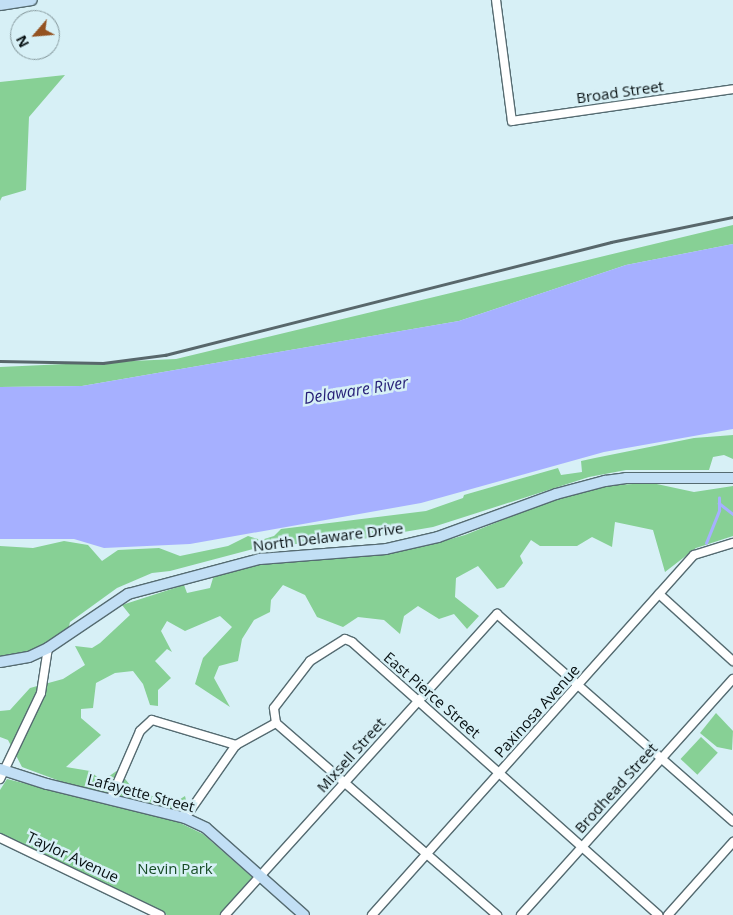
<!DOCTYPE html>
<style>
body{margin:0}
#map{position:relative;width:733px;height:915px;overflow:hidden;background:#d7f0f6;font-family:"Open Sans",sans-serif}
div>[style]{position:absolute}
.green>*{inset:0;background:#87d095;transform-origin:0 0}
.water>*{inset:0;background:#a6b0ff}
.stream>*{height:2.5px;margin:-1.25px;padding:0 1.25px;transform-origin:1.25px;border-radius:1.25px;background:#a6b0ff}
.roads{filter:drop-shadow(1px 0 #556b71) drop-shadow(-1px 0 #556b71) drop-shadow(0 1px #556b71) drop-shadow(0 -1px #556b71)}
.street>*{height:8px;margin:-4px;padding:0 4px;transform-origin:4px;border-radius:4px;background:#fff}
.secondary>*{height:10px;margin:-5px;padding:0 5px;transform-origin:5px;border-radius:5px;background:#c2dff5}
.rail>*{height:2.5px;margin:-1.25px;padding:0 1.25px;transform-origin:1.25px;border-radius:1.25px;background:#58676b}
span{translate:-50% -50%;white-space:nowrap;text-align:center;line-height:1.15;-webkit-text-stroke:5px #d7f0f6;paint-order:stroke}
.street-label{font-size:15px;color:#081113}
.park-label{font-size:15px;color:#174c26}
.water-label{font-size:16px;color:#251e76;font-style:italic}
.north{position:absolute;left:10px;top:10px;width:50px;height:50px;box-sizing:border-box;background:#d7f0f6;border:1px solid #84979b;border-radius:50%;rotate:243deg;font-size:14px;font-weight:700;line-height:20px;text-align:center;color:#081113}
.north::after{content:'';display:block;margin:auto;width:18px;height:22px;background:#945221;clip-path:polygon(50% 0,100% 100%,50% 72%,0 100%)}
</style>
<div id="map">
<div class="green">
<div style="clip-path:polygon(65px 75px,29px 117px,26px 190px,2px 197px,0 201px,0 82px)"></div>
<div style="clip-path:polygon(733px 225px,733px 244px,626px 265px,459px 321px,82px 386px,0 387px,0 367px,176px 359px)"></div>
<div style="clip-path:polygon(733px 435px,733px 459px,724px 455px,713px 457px,709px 470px,626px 470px,589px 477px,433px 527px,357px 540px,264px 546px,170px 571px,152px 573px,117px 588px,70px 622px,67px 635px,48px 648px,0 662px,0 546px,33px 548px,64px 541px,88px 545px,102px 561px,118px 550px,159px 548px,180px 556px,228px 546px,248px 536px,261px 540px,274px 536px,281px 529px,426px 511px,463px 498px,464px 495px,558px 468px,561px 475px,582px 472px,581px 461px,595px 458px,694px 438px)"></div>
<div style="clip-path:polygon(652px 483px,694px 492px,733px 486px,733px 536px,696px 548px,665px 572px,653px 530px,615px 522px,612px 547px,592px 537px,577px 546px,540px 546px,531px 540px,520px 556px,523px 563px,504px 587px,497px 589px,478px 566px,456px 578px,455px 597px,479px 616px,467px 629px,454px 614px,439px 619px,418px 606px,404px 616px,400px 634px,384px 620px,358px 617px,343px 627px,317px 617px,305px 595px,283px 585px,271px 600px,270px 612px,254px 620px,242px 639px,238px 661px,219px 666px,214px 678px,230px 707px,195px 684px,203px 658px,232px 627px,220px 616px,185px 631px,167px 621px,161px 631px,172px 652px,167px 649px,155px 661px,171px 678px,158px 690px,158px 706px,150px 705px,143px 684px,133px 671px,115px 673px,96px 683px,93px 708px,81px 709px,81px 718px,101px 735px,66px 767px,90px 771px,102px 781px,118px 770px,134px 790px,174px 803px,185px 796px,187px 804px,180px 813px,65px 783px,22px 767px,8px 740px,0 737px,0 711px,10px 710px,30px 688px,63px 679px,85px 665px,75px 646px,92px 648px,100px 643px,130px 615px,122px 605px,184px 585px,187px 593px,210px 588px,213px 578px,229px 570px,287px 558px,364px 556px,426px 546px,465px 535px,572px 492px,614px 485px)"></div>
<div style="clip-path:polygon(716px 713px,733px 731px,732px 750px,717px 747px,700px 733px)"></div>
<div style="left:701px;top:737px;width:23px;height:30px;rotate:43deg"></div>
<div style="clip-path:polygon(7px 779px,176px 821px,203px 834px,253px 878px,220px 915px,167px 915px,0 834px,0 790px)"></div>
</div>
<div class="water">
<div style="clip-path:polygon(733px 244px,733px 429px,604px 452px,421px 503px,190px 544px,104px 548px,74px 539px,0 539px,0 387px,82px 386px,459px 321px,626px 265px)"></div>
</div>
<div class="stream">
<div style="left:719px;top:503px;width:18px;rotate:38deg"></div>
<div style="left:706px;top:543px;width:35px;rotate:-68deg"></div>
<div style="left:719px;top:510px;width:12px;rotate:-90deg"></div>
</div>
<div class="roads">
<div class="street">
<div style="left:496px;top:0;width:122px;rotate:82.5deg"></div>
<div style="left:512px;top:121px;width:223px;rotate:-8.2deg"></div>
<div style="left:659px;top:594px;width:100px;rotate:42.2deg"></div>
<div style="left:276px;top:723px;width:15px;rotate:-98deg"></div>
<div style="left:274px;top:708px;width:59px;rotate:-52.5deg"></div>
<div style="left:310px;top:661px;width:41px;rotate:-32.2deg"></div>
<div style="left:345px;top:639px;width:8px;rotate:23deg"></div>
<div style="left:352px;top:642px;width:410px;rotate:41.7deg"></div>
<div style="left:276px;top:723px;width:293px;rotate:41deg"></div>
<div style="left:0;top:779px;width:95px;rotate:-64.5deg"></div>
<div style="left:41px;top:693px;width:46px;rotate:-81.2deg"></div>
<div style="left:110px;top:800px;width:75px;rotate:-66.5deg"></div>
<div style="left:140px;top:731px;width:16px;rotate:-43deg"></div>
<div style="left:152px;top:720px;width:88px;rotate:16.6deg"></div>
<div style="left:185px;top:818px;width:89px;rotate:-55.1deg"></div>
<div style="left:236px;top:745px;width:46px;rotate:-28.8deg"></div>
<div style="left:0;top:838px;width:178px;rotate:25.7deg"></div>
<div style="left:225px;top:915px;width:406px;rotate:-47.9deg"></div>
<div style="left:497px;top:614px;width:314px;rotate:41.3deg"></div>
<div style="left:372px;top:915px;width:483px;rotate:-48.2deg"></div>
<div style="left:694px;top:555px;width:41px;rotate:-17.1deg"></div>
<div style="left:521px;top:915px;width:317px;rotate:-48.1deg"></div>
<div style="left:668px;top:915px;width:98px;rotate:-48.3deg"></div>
</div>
<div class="secondary">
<div style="left:0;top:5px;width:32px;rotate:-9deg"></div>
<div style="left:0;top:662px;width:29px;rotate:-10deg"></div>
<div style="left:29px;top:657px;width:21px;rotate:-25deg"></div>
<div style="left:48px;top:648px;width:97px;rotate:-34deg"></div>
<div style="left:128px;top:594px;width:137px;rotate:-14.9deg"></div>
<div style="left:260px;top:559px;width:126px;rotate:-4.5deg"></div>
<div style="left:386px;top:549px;width:53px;rotate:-13deg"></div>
<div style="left:438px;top:537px;width:126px;rotate:-20deg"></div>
<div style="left:556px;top:494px;width:51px;rotate:-14.9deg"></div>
<div style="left:605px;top:481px;width:21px;rotate:-8deg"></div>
<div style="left:626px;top:478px;width:107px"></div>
<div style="left:0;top:769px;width:49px;rotate:17.7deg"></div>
<div style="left:47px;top:784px;width:142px;rotate:13.8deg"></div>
<div style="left:185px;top:818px;width:23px;rotate:25deg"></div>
<div style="left:206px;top:828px;width:131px;rotate:41.6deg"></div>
</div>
</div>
<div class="rail">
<div style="left:0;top:361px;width:103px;rotate:1.1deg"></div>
<div style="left:103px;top:363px;width:63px;rotate:-7.4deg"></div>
<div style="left:165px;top:355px;width:460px;rotate:-14.2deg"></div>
<div style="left:611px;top:242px;width:125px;rotate:-11.6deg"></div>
</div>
<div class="street-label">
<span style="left:620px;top:92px;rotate:-8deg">Broad Street</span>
<span style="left:328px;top:537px;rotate:-7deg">North Delaware Drive</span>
<span style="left:432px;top:695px;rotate:41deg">East Pierce Street</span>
<span style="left:537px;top:711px;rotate:-48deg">Paxinosa Avenue</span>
<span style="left:351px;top:755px;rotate:-48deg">Mixsell Street</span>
<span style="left:616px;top:788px;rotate:-48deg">Brodhead Street</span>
<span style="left:141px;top:793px;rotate:15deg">Lafayette Street</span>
<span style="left:73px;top:857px;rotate:25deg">Taylor Avenue</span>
</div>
<div class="park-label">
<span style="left:175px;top:869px">Nevin Park</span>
</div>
<div class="water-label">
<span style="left:356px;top:390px;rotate:-9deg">Delaware River</span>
</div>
<div class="north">N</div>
</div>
